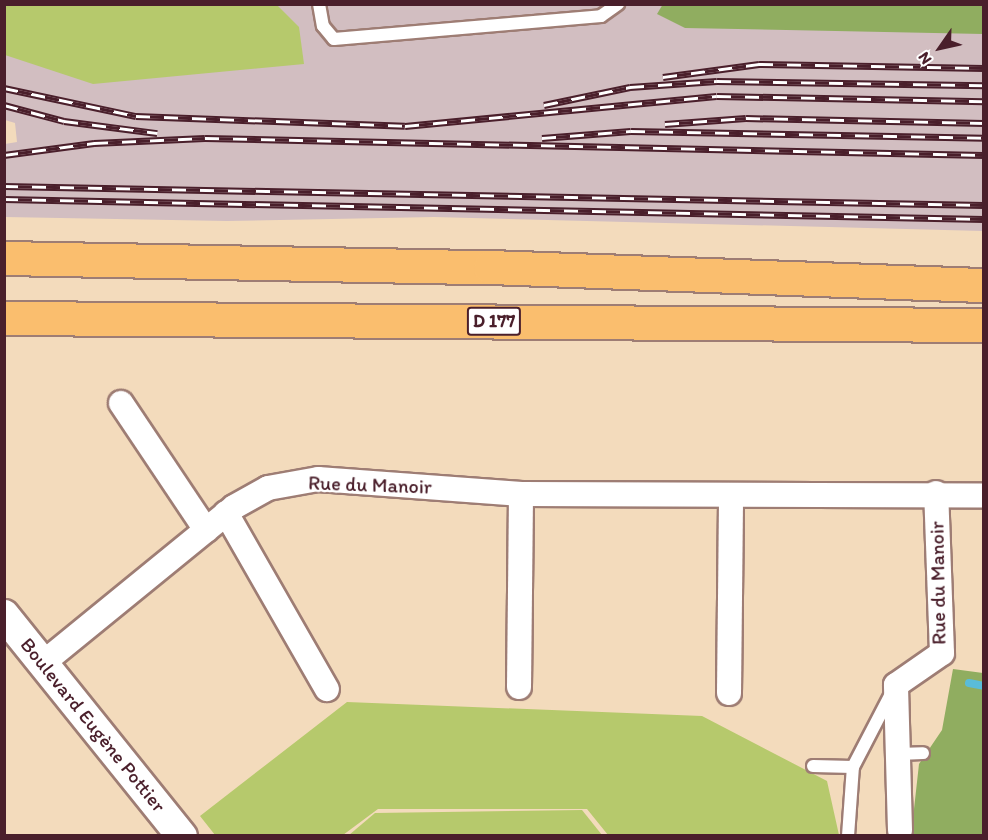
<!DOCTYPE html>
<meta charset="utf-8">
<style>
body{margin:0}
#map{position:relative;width:988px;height:840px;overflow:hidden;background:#f3dbbc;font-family:Itim,sans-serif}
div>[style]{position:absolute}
.industrial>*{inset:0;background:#d2bec1}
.green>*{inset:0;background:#b6c96c}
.forest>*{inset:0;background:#90ad60}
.stream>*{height:8px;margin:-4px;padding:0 4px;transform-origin:4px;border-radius:4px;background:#5abcd9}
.roads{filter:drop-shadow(2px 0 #9e7d74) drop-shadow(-2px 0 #9e7d74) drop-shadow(0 2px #9e7d74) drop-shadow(0 -2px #9e7d74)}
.service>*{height:12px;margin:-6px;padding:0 6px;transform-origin:6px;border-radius:6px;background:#fff}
.minor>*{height:24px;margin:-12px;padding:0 12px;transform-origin:12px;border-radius:12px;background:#fff}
.tertiary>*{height:30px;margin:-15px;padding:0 15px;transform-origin:15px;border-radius:15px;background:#fff}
.trunk>*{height:33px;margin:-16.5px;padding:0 16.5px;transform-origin:16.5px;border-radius:16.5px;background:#fabe6e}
.rail>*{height:7px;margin-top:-3.5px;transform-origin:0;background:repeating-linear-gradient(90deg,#fff 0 14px,#4a1f2b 0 28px);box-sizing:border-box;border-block:2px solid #4a1f2b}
span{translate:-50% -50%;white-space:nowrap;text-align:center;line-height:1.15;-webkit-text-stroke:4.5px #fff;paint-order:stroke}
.shield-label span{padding:2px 4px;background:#fff;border:2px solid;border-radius:4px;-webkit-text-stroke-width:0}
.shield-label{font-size:18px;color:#4a1f2b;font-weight:700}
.street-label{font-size:20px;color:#4a1f2b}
.frame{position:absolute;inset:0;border:6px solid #4a1f2b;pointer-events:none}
.north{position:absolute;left:910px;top:18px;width:60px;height:60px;-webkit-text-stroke:4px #fff;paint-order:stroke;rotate:236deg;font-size:16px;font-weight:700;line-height:24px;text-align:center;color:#4a1f2b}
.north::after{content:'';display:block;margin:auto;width:21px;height:27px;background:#4a1f2b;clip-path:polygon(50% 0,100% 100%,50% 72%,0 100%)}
</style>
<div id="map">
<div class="industrial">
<div style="clip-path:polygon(5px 5px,983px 5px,983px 231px,434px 217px,227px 221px,5px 217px,5px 144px,17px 142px,15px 123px,5px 120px)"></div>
</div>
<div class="green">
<div style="clip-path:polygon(276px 4px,299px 27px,304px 64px,93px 84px,5px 55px,5px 5px)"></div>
<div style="clip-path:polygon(347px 702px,702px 716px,827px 781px,839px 835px,608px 835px,587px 809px,378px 809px,343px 835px,215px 835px,200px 816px)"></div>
<div style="clip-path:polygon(582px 810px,602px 835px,349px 835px,375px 813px)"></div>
</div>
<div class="forest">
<div style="clip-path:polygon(663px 4px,983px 5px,983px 34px,685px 28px,657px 14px)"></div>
<div style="clip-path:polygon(953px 669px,983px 673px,983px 835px,911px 836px,919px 764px,942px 730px)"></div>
</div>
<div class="stream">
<div style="left:969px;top:683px;width:15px;rotate:11deg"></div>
</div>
<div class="roads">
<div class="service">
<div style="left:319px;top:4px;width:22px;rotate:80deg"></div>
<div style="left:323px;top:26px;width:17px;rotate:50deg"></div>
<div style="left:334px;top:39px;width:268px;rotate:-4.9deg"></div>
<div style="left:601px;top:16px;width:21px;rotate:-35deg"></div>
<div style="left:898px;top:754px;width:25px;rotate:-2deg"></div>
<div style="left:813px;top:766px;width:40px;rotate:1.4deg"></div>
<div style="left:848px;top:836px;width:69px;rotate:-85.9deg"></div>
<div style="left:853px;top:767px;width:85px;rotate:-62.5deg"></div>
</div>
<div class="minor">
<div style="left:121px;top:403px;width:153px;rotate:56.2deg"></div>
<div style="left:226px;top:513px;width:203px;rotate:60.2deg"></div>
<div style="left:43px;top:663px;width:247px;rotate:-39.2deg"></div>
<div style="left:234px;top:507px;width:39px;rotate:-29deg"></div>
<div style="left:268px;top:488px;width:51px;rotate:-10.2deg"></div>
<div style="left:318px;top:479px;width:204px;rotate:4.2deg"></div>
<div style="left:521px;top:494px;width:463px;rotate:0.2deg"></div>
<div style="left:519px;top:687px;width:193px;rotate:-89.4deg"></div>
<div style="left:729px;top:693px;width:198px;rotate:-89.4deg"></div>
<div style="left:900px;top:830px;width:145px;rotate:-91.6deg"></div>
<div style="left:896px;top:685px;width:56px;rotate:-34.8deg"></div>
<div style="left:942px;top:653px;width:160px;rotate:-92.1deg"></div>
</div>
<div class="tertiary">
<div style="left:4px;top:615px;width:284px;rotate:51.2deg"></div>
</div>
<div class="trunk">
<div style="left:4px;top:258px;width:486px;rotate:1.1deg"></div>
<div style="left:490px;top:267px;width:494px;rotate:2.1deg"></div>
<div style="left:4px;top:318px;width:980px;rotate:0.41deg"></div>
</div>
</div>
<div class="rail">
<div style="left:663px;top:77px;width:97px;rotate:-7.7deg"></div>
<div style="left:759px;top:64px;width:225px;rotate:1deg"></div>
<div style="left:4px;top:88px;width:135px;rotate:12deg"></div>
<div style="left:136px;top:116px;width:269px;rotate:2.1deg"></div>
<div style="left:405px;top:126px;width:313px;rotate:-5.5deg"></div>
<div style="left:717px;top:96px;width:267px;rotate:1.1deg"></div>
<div style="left:4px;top:105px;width:62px;rotate:14.9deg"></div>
<div style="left:64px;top:121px;width:94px;rotate:7.4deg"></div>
<div style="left:544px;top:105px;width:88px;rotate:-11.8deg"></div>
<div style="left:630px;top:87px;width:87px;rotate:-3.9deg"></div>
<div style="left:717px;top:81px;width:267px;rotate:0.9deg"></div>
<div style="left:665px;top:124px;width:81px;rotate:-4.2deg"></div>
<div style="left:746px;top:118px;width:238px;rotate:1.2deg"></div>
<div style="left:542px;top:138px;width:89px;rotate:-4.5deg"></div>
<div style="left:631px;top:131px;width:353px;rotate:1.1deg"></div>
<div style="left:4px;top:155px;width:91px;rotate:-7.6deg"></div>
<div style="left:94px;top:143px;width:111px;rotate:-2.6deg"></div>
<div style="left:205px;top:138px;width:779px;rotate:1.25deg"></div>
<div style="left:4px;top:186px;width:980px;rotate:1.11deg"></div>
<div style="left:4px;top:199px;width:980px;rotate:1.17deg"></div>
</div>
<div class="shield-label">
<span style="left:494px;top:321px">D 177</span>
</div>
<div class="street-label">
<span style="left:370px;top:485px;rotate:2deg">Rue du Manoir</span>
<span style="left:938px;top:583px;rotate:-91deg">Rue du Manoir</span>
<span style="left:93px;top:725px;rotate:51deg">Boulevard Eugène Pottier</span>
</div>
<div class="frame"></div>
<div class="north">N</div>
</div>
